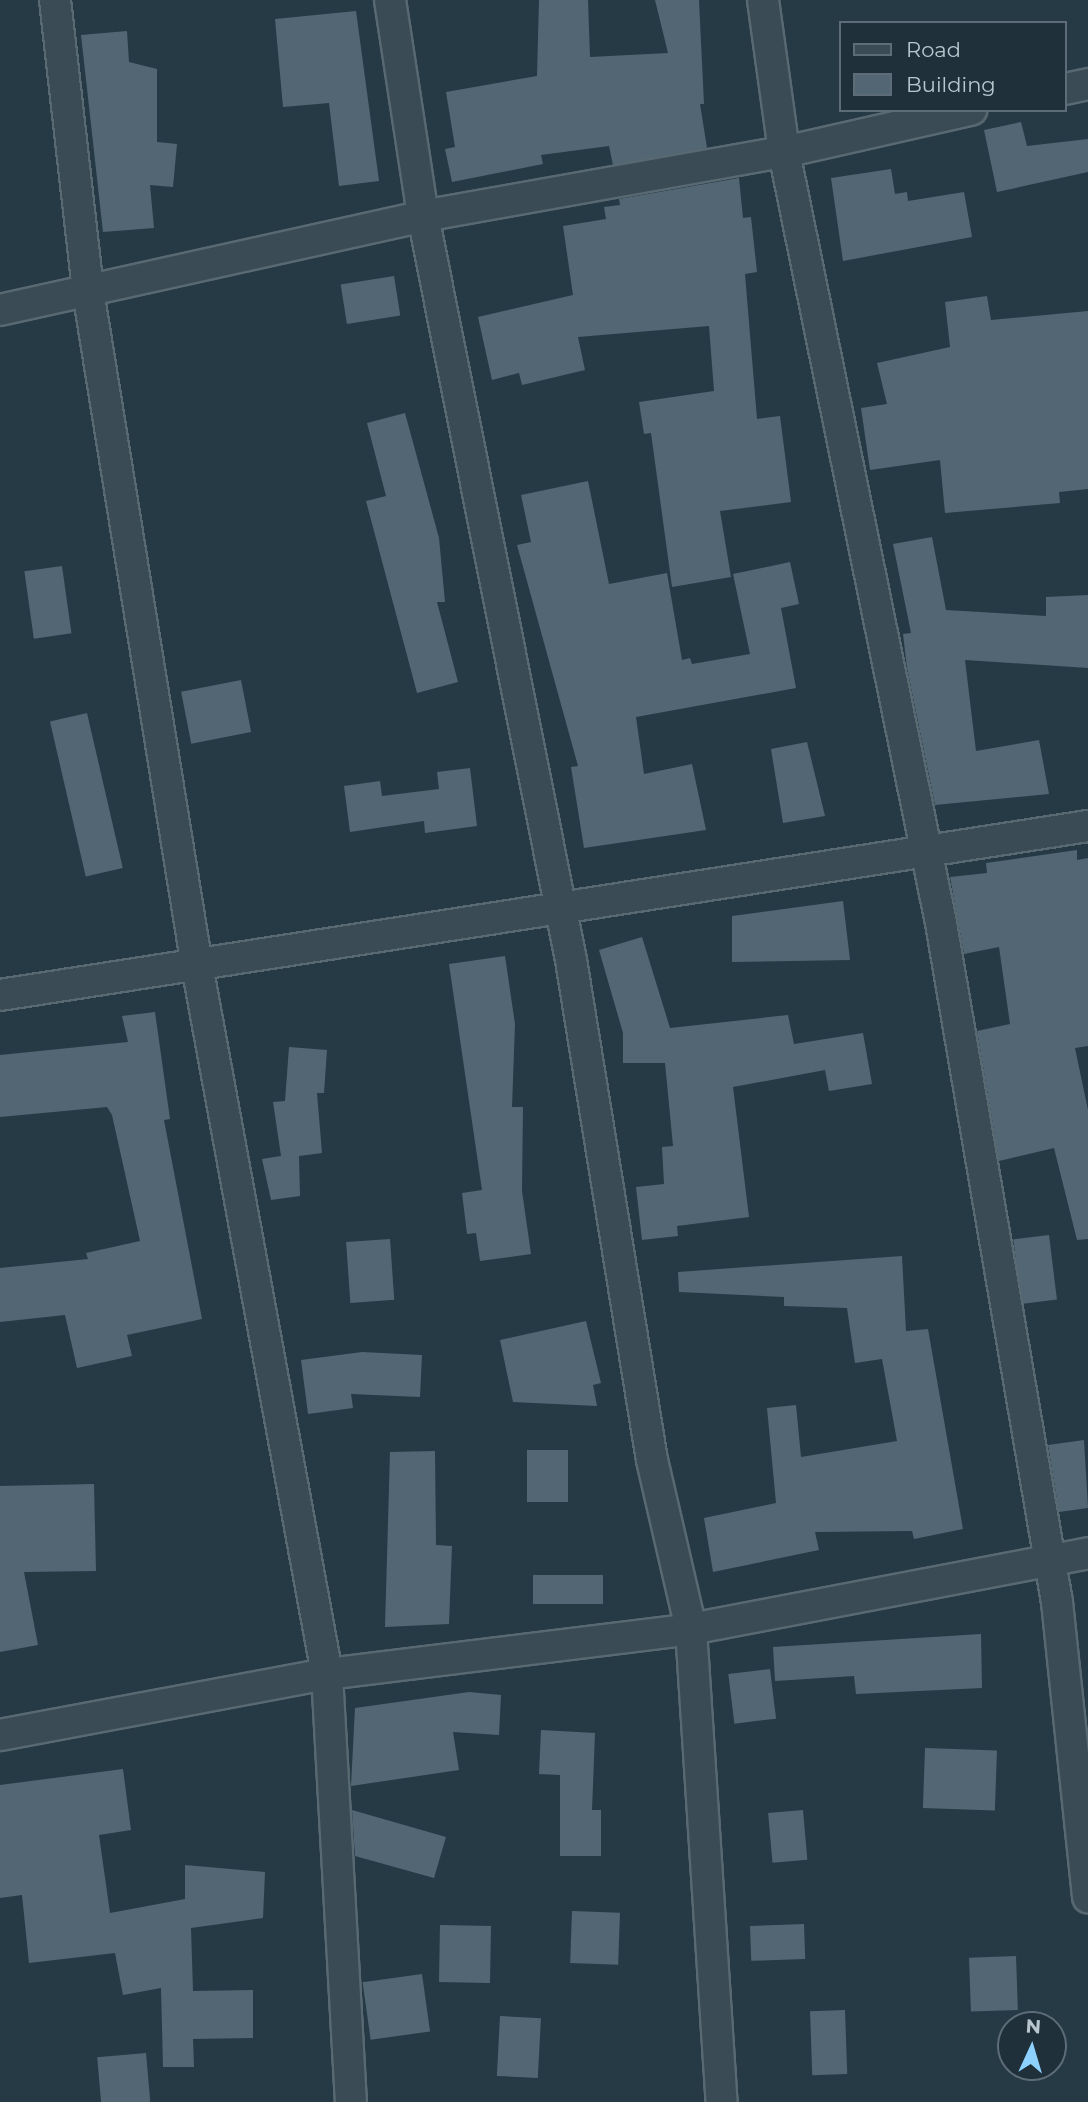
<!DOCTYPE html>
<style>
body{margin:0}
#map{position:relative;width:1088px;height:2102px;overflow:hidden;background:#263a46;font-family:Montserrat,sans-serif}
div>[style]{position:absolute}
.building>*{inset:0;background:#526773;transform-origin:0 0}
.roads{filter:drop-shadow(2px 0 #596972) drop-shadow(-2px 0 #596972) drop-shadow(0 2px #596972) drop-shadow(0 -2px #596972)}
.minor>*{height:30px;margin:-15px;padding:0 15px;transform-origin:15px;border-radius:15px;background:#3b4b55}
span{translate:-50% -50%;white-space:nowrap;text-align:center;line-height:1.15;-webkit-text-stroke:5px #1f303b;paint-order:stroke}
.legend{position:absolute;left:839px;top:21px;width:228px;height:91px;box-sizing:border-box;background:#1f303b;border:2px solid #5d6c76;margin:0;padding:9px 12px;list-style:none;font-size:21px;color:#b9c6ce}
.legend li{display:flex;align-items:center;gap:14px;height:35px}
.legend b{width:35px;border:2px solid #5d6c76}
.north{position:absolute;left:997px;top:2011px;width:70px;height:70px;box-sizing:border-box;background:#1f303b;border:2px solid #5d6c76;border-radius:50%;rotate:4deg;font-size:19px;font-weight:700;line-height:28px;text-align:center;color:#b9c6ce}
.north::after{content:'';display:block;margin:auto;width:24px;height:32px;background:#8dd1fe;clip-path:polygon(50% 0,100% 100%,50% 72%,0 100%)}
</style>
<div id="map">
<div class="building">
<div style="clip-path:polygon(539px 0,588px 0,590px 57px,668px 53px,655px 0,699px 0,704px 104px,700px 104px,707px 148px,613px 165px,609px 146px,541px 155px,543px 164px,452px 182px,445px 149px,455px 147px,446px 92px,537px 76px)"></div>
<div style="clip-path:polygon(356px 11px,379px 181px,339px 186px,329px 103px,283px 107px,275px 19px)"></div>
<div style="clip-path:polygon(127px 31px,129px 62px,157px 69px,157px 142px,177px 144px,173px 187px,150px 185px,154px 228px,103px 232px,81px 35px)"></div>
<div style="clip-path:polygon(1021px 122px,1027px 146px,1088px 139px,1088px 172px,997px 192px,984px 130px)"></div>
<div style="clip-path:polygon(891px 169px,895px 194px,907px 192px,908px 201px,964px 192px,972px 237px,843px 261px,831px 178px)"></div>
<div style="clip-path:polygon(739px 178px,743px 218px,751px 217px,757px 272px,745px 274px,757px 419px,780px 416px,791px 502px,720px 511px,731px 577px,672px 587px,651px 433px,644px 434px,639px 402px,714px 391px,709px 326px,578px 337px,585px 370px,522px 385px,519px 373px,492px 380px,478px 317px,573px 295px,563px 226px,606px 219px,604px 207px,620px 205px,619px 199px)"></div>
<div style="left:394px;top:276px;width:40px;height:54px;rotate:81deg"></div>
<div style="clip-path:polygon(987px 296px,991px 320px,1088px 311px,1088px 489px,1059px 492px,1060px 503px,945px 513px,940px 460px,870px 470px,861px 408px,887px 404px,877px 363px,950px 347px,945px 302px)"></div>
<div style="clip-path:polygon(405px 413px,439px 538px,445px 602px,437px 602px,458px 682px,417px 693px,366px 501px,386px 496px,367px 423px)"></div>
<div style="clip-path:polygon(588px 481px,609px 584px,667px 573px,682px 660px,690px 658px,692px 664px,750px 654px,733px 574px,790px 562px,799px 604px,781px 608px,796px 688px,636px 717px,644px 774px,692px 764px,706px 830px,584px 848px,571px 767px,578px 766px,517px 545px,531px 542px,521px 495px)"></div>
<div style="clip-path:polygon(932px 537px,946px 610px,1046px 616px,1046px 597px,1088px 595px,1088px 668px,965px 660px,976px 751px,1039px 740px,1049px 794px,935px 805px,907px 668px,903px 634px,911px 633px,893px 544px)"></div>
<div style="left:62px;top:566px;width:68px;height:38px;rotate:82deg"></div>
<div style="left:241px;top:680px;width:53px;height:61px;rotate:79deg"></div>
<div style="left:87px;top:713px;width:159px;height:38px;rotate:77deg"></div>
<div style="clip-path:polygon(807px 742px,825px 816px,783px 823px,771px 749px)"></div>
<div style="clip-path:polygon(470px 768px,477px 826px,425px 833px,424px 821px,350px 832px,344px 786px,380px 781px,382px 796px,439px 789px,437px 772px)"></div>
<div style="clip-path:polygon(1077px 850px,1077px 860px,1088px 858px,1088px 1046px,1075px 1048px,1088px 1110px,1088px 1239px,1077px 1240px,1054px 1148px,999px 1161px,977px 1031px,1010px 1024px,999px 947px,964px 954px,950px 877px,987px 873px,986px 863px)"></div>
<div style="clip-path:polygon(843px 901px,850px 960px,732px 962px,732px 916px)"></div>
<div style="clip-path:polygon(642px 937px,670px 1028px,788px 1015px,794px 1044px,863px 1033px,872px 1084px,829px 1091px,825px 1070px,733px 1087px,749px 1217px,677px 1226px,678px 1236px,642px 1240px,636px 1187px,664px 1184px,662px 1147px,673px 1146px,665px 1063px,623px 1063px,623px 1033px,599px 950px)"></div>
<div style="clip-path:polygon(505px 956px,515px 1024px,512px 1107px,523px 1107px,522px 1191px,531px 1254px,480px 1261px,476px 1233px,467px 1234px,462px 1193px,482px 1190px,449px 964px)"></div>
<div style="clip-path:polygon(155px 1012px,170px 1119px,164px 1120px,202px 1319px,127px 1335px,132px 1356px,77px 1368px,65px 1315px,0 1322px,0 1268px,88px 1259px,86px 1253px,140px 1241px,112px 1115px,107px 1107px,0 1117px,0 1055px,128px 1042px,122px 1016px)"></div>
<div style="clip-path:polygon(289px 1047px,327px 1050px,324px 1093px,317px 1093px,322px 1153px,299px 1156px,300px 1196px,271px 1200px,262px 1159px,281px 1156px,273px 1102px,285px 1101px)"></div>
<div style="left:1049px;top:1235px;width:65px;height:36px;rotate:83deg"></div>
<div style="left:390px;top:1239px;width:61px;height:44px;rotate:86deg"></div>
<div style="clip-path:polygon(902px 1256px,906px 1331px,928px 1329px,963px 1529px,914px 1539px,912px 1531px,815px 1532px,819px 1550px,713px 1572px,704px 1518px,776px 1503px,767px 1408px,796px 1405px,801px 1457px,897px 1441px,882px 1359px,855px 1363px,847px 1308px,784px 1306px,784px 1297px,679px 1292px,678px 1272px)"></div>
<div style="clip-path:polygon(586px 1321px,601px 1383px,593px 1385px,597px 1406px,513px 1402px,500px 1340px)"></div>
<div style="clip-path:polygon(362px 1352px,422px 1355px,420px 1397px,351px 1394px,353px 1408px,308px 1414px,301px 1360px)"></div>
<div style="clip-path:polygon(1084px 1440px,1088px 1508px,1059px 1512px,1048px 1445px)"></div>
<div style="left:527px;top:1450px;width:41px;height:52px"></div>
<div style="clip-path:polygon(435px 1451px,436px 1545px,452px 1546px,449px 1624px,385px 1627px,390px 1452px)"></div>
<div style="clip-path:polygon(94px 1484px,96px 1571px,24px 1572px,38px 1645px,0 1652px,0 1486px)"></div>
<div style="left:603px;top:1575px;width:29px;height:70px;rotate:90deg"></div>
<div style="clip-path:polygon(981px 1634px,982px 1688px,856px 1694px,854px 1676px,775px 1681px,773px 1647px)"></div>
<div style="left:770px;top:1669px;width:50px;height:42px;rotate:83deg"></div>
<div style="clip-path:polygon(469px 1692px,501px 1695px,499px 1735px,453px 1732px,459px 1770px,351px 1786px,355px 1708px)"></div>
<div style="clip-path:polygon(541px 1730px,595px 1733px,592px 1810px,601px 1810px,601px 1856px,560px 1856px,560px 1775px,539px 1774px)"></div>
<div style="left:925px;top:1748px;width:72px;height:60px;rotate:2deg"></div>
<div style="clip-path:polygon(123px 1769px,131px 1830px,99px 1835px,110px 1913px,185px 1899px,185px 1865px,265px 1872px,263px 1918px,191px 1928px,193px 1991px,253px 1990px,253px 2038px,193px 2039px,194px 2067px,163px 2067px,161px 1988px,123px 1995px,115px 1953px,29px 1963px,22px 1895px,0 1898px,0 1785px)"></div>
<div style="clip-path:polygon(352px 1810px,446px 1837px,434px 1878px,355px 1856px)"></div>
<div style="left:803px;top:1810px;width:50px;height:35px;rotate:85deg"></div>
<div style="left:572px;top:1911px;width:48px;height:52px;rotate:2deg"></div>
<div style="left:804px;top:1924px;width:35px;height:54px;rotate:88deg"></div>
<div style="left:440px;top:1925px;width:51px;height:57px;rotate:1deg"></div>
<div style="left:1016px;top:1956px;width:54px;height:47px;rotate:88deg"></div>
<div style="left:422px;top:1974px;width:58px;height:60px;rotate:82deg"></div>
<div style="left:845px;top:2010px;width:64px;height:35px;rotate:88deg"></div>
<div style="left:500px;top:2016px;width:41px;height:60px;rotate:3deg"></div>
<div style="left:146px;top:2053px;width:49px;height:49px;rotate:85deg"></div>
</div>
<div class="roads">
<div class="minor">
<div style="left:55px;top:0;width:293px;rotate:83.5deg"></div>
<div style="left:88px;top:291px;width:678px;rotate:80.83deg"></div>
<div style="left:196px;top:960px;width:726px;rotate:79.6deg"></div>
<div style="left:327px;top:1674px;width:429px;rotate:86.8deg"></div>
<div style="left:390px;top:0;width:219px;rotate:81.3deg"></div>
<div style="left:423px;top:216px;width:759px;rotate:78.75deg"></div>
<div style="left:571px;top:960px;width:507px;rotate:80.8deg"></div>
<div style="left:652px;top:1460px;width:173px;rotate:77deg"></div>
<div style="left:691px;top:1629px;width:474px;rotate:86.3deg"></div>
<div style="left:763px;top:0;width:153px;rotate:82.1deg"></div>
<div style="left:784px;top:152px;width:787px;rotate:78.49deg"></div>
<div style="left:941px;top:923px;width:689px;rotate:80.31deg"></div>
<div style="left:1057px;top:1602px;width:297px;rotate:84deg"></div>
<div style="left:1065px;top:89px;width:24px;rotate:-12deg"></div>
<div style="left:0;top:310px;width:433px;rotate:-12.5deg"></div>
<div style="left:423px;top:216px;width:367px;rotate:-10.1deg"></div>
<div style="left:784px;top:152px;width:192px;rotate:-12.7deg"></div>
<div style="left:0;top:995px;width:1101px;rotate:-8.83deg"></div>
<div style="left:0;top:1735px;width:333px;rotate:-10.6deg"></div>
<div style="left:327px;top:1674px;width:367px;rotate:-7deg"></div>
<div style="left:691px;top:1629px;width:404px;rotate:-10.8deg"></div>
</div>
</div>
<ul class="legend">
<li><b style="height:9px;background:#3b4b55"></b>Road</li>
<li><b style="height:19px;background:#526773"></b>Building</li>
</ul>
<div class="north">N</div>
</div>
